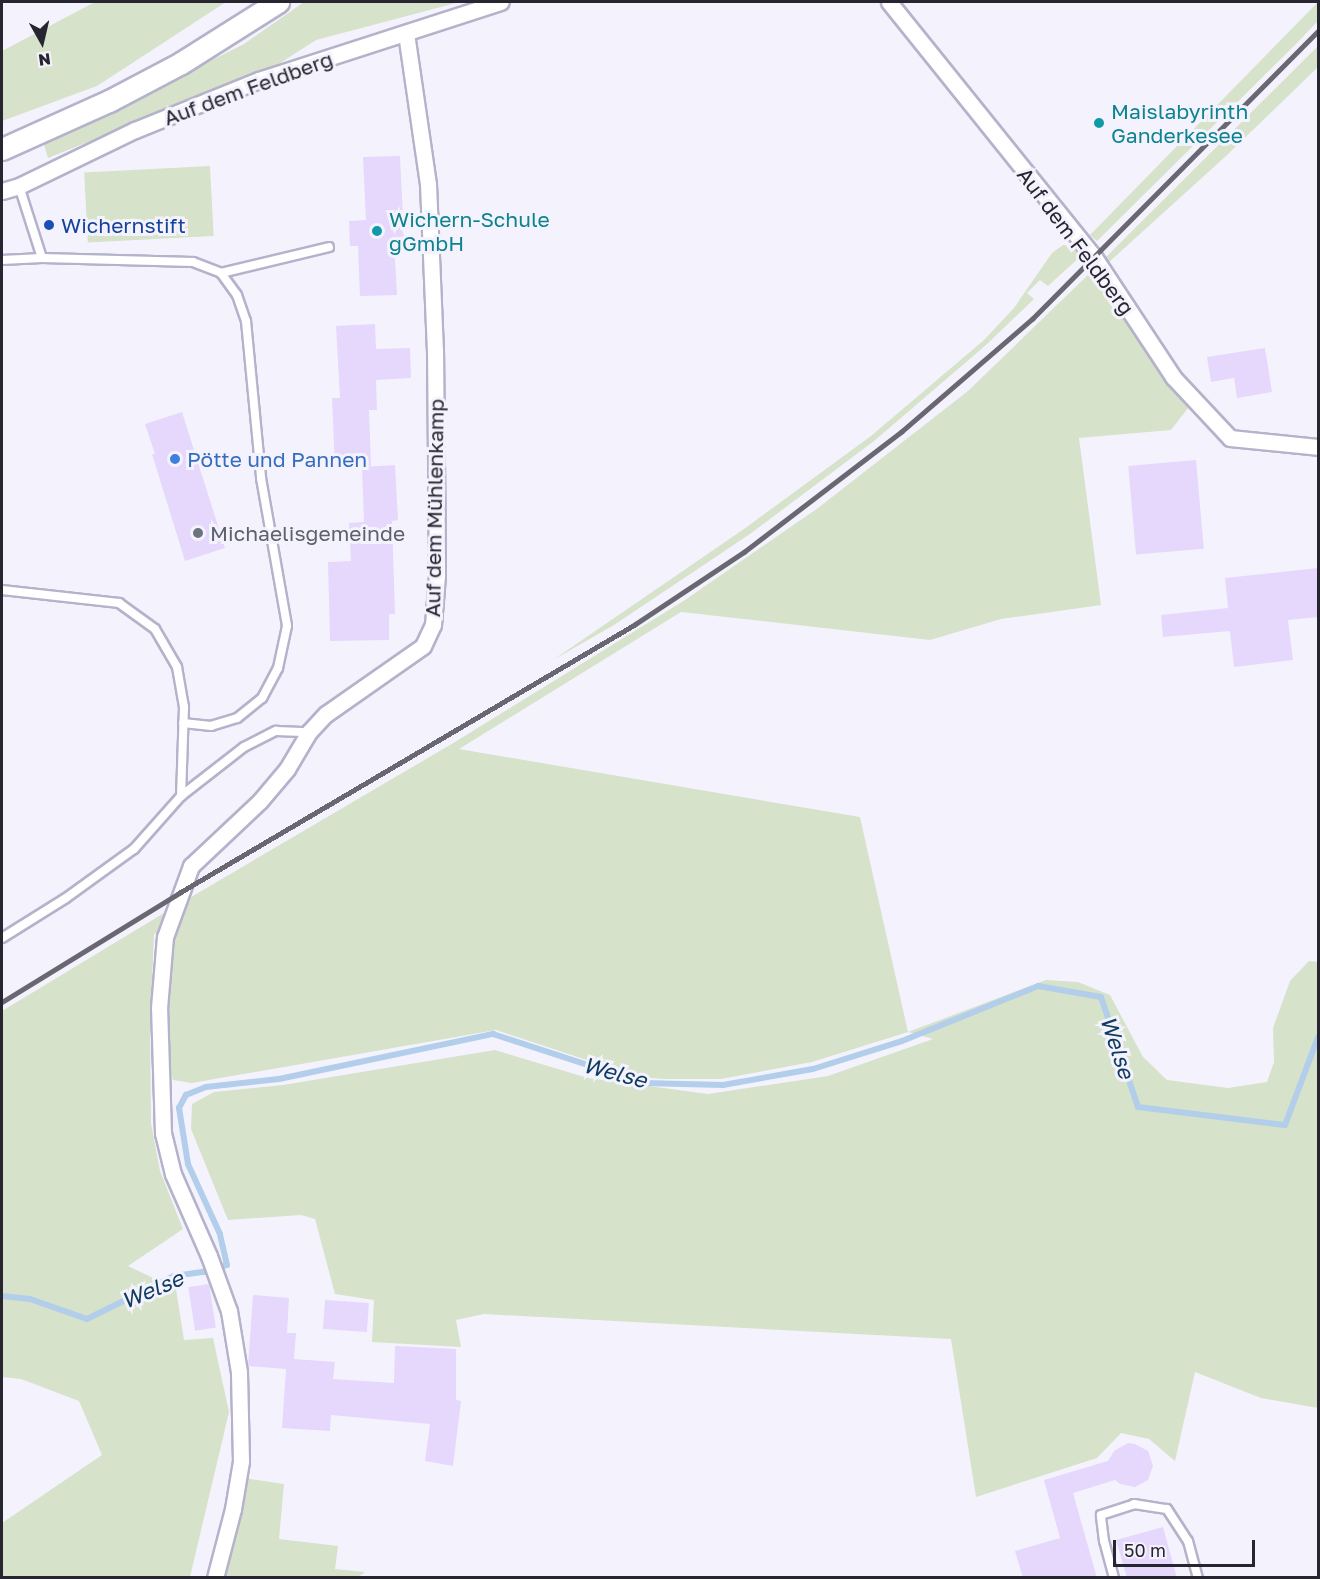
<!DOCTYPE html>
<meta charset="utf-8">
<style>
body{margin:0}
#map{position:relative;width:1320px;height:1579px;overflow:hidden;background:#f4f3fd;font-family:"Golos Text",sans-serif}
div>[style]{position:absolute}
.green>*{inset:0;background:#d6e2ca;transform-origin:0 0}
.stream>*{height:6px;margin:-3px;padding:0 3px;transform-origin:3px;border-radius:3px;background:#b2ceeb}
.building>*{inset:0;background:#e5d8fc;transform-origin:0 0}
.roads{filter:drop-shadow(2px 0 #b5b2cb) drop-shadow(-2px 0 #b5b2cb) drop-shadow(0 2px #b5b2cb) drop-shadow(0 -2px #b5b2cb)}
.service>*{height:8px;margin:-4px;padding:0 4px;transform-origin:4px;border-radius:4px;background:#fff}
.minor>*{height:15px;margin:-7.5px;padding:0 7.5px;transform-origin:7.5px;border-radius:7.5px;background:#fff}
.secondary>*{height:21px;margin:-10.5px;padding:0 10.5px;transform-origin:10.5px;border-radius:10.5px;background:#fff}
.rail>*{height:4.5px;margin:-2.25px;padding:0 2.25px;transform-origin:2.25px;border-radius:2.25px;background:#696872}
.dots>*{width:16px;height:16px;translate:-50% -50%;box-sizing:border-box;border:3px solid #f4f3fd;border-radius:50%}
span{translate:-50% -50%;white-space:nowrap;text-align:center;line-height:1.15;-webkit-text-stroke:6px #f4f3fd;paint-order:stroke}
.street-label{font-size:21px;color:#272630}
.culture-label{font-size:21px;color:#0d838f}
.left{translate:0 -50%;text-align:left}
.transit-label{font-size:21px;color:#164399}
.shop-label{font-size:21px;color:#366cbe}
.worship-label{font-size:21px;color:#5b616d}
.water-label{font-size:22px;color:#113c62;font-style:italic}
.frame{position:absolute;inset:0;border:3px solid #272630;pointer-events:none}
.north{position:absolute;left:12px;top:12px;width:60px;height:60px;-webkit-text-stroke:4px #f4f3fd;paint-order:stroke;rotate:172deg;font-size:16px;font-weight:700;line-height:24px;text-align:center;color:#272630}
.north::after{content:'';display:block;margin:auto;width:21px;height:27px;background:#272630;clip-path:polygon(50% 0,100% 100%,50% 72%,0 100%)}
.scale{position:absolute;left:1113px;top:1540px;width:142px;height:27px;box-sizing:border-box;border:3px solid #272630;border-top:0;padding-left:8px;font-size:18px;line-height:21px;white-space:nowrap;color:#272630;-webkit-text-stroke:4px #f4f3fd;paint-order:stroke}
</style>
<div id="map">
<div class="green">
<div style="clip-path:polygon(95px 2px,226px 2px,97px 86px,2px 121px,2px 51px)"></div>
<div style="clip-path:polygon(304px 2px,460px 2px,316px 40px,274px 67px,48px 158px,44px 144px,244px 44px)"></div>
<div style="clip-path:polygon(1318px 2px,1318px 21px,1297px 43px,1097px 241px,1090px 235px)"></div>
<div style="clip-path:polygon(1318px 46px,1318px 67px,1226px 156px,1108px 263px,1105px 258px)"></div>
<div style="left:210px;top:166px;width:70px;height:126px;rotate:87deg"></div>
<div style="clip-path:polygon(1063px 245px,1072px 246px,1082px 255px,1048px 286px,1040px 280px,1027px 293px,1034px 299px,986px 345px,874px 441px,750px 534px,614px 625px,553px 660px,744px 529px,871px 436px,984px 340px,1014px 308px,1052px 253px)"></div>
<div style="clip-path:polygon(1091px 272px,1188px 408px,1171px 430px,1079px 438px,1101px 605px,1001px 619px,930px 640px,681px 612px,459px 749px,860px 817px,908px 1032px,1046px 980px,1078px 982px,1110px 995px,1143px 1057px,1167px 1080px,1228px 1088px,1267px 1082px,1274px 1062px,1273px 1028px,1290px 981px,1309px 961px,1318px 962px,1318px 1408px,1261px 1398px,1195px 1372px,1175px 1461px,1149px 1439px,1121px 1433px,1097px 1458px,976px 1497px,951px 1339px,484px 1314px,456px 1320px,461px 1347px,372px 1342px,374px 1300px,335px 1294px,315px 1219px,301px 1215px,228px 1220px,191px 1129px,192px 1104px,214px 1092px,283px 1085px,495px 1050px,588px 1078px,708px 1094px,828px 1076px,933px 1039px,908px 1032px,812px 1062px,721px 1079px,664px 1079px,638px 1077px,496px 1030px,192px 1083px,173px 1080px,167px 1056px,171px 941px,181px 903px,455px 742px,685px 600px,818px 508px,968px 391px)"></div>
<div style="clip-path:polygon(164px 913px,160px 931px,154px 934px,150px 1026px,151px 1123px,160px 1171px,183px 1229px,128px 1266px,176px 1289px,184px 1340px,213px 1338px,229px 1412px,190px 1577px,2px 1578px,2px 1523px,102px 1455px,79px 1401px,21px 1379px,2px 1377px,2px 1011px)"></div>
<div style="clip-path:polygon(243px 1478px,284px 1484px,279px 1539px,338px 1546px,335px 1569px,365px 1572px,357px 1578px,221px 1578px)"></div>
</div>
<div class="stream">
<div style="left:2px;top:1296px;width:28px;rotate:6deg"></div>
<div style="left:30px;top:1299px;width:60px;rotate:19.3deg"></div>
<div style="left:87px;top:1319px;width:97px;rotate:-26.3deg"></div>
<div style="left:174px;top:1276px;width:30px;rotate:-8deg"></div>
<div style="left:204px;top:1272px;width:24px;rotate:-17deg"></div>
<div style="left:227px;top:1265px;width:32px;rotate:-103deg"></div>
<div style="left:220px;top:1234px;width:77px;rotate:-114.6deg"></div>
<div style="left:188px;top:1164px;width:57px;rotate:-99.1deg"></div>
<div style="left:179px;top:1108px;width:15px;rotate:-62deg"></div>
<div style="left:186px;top:1095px;width:22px;rotate:-22deg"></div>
<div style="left:206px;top:1087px;width:73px;rotate:-6.3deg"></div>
<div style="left:279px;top:1079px;width:219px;rotate:-11.9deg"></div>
<div style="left:493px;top:1034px;width:158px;rotate:18.1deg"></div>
<div style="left:643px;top:1083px;width:80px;rotate:1.4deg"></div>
<div style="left:723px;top:1085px;width:91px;rotate:-10.1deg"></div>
<div style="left:813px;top:1069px;width:93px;rotate:-17.5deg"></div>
<div style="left:902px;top:1041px;width:147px;rotate:-22deg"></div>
<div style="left:1038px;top:986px;width:64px;rotate:9.9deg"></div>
<div style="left:1101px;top:997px;width:116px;rotate:71.4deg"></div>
<div style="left:1138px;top:1107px;width:148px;rotate:7deg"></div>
<div style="left:1285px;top:1125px;width:94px;rotate:-69.4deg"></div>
</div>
<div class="building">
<div style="clip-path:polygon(400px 156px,404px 240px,394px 241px,397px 295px,360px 296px,358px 246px,350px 246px,349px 221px,366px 220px,363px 157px)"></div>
<div style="clip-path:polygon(375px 324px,376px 349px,410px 348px,411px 378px,376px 380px,377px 410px,369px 410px,371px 466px,335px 468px,332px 398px,340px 398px,336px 326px)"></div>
<div style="clip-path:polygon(1265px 348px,1272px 392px,1237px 398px,1234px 378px,1211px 382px,1207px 357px)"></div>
<div style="clip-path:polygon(182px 412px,225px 548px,185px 561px,152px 454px,155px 454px,145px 424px)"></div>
<div style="left:1196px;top:460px;width:89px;height:68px;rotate:85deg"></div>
<div style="clip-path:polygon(395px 465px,398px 520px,392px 521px,395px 614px,389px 614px,389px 640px,330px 641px,328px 562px,351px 561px,349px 523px,364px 522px,362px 467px)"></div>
<div style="clip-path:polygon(1318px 568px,1318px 617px,1288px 620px,1293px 660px,1234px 667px,1230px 631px,1163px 637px,1161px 615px,1228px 608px,1225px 578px)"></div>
<div style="left:209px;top:1284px;width:44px;height:21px;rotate:81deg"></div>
<div style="clip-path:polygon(253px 1295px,289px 1298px,287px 1333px,296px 1333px,294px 1359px,335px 1362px,333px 1379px,394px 1383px,395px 1346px,456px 1349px,456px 1400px,461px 1401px,453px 1466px,425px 1461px,430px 1424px,331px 1415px,330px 1431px,282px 1428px,286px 1369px,248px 1366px)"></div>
<div style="left:325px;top:1300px;width:44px;height:29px;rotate:4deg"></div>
<div style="clip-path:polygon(1128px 1443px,1135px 1444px,1148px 1451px,1153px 1466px,1148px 1480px,1135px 1487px,1120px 1484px,1115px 1480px,1073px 1493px,1097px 1578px,1023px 1578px,1015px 1551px,1060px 1538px,1044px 1480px,1108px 1461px,1114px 1451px)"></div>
<div style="clip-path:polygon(1163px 1527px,1177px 1578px,1127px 1578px,1116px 1540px)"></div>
</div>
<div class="roads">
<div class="service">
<div style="left:42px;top:258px;width:151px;rotate:1.5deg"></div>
<div style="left:193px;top:262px;width:30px;rotate:21deg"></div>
<div style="left:221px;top:273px;width:27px;rotate:54deg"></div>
<div style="left:237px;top:295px;width:28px;rotate:71deg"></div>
<div style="left:246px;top:321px;width:158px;rotate:84.5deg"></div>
<div style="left:261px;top:478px;width:150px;rotate:80deg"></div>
<div style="left:287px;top:626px;width:43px;rotate:102.1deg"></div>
<div style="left:278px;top:668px;width:34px;rotate:118deg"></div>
<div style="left:262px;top:698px;width:32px;rotate:141deg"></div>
<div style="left:237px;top:718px;width:27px;rotate:163deg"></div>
<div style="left:211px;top:726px;width:28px;rotate:-174deg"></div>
<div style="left:2px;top:260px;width:40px;rotate:-2.9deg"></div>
<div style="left:42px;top:258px;width:76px;rotate:-107.7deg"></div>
<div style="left:221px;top:273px;width:111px;rotate:-13.5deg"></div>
<div style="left:2px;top:590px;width:118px;rotate:6.3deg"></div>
<div style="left:119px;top:603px;width:44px;rotate:35.8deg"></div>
<div style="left:155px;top:629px;width:44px;rotate:59.9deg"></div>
<div style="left:177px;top:667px;width:41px;rotate:80.1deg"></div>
<div style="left:184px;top:707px;width:89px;rotate:91.9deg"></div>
<div style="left:2px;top:938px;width:75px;rotate:-32deg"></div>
<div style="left:66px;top:898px;width:84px;rotate:-35.8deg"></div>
<div style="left:134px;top:849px;width:71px;rotate:-48.4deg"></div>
<div style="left:181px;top:796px;width:80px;rotate:-37.9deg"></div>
<div style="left:244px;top:747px;width:36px;rotate:-27deg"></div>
<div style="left:276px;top:731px;width:33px;rotate:2deg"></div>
<div style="left:1114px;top:1578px;width:38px;rotate:-105deg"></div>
<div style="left:1104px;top:1541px;width:26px;rotate:-97deg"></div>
<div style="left:1101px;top:1515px;width:35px;rotate:-18deg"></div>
<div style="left:1134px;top:1504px;width:33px;rotate:9deg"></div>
<div style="left:1167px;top:1509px;width:38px;rotate:57deg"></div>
<div style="left:1188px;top:1541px;width:38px;rotate:75deg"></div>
</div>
<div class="minor">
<div style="left:889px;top:2px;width:327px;rotate:51.2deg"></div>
<div style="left:1094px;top:257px;width:144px;rotate:56.6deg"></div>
<div style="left:1173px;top:377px;width:83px;rotate:46.9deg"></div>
<div style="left:1230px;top:438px;width:88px;rotate:5.8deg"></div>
<div style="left:2px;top:191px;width:18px;rotate:-16deg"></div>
<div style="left:19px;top:186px;width:129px;rotate:-25.8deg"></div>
<div style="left:135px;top:130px;width:134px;rotate:-22deg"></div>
<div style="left:259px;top:80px;width:254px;rotate:-17.9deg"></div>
<div style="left:215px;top:1578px;width:71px;rotate:-75.4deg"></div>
<div style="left:233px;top:1509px;width:49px;rotate:-80.5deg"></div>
<div style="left:241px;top:1461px;width:89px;rotate:-91.3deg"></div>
<div style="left:239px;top:1372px;width:62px;rotate:-99.3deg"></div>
<div style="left:229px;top:1311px;width:59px;rotate:-110deg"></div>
<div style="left:209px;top:1256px;width:90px;rotate:-113.7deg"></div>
<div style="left:173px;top:1174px;width:42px;rotate:-103.7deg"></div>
<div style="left:163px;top:1133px;width:125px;rotate:-91.8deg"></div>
<div style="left:159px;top:1008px;width:71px;rotate:-85.2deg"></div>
<div style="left:165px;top:937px;width:76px;rotate:-69.9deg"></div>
<div style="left:191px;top:866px;width:95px;rotate:-43.3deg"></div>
<div style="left:260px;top:801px;width:42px;rotate:-49.8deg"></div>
<div style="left:287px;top:769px;width:43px;rotate:-59.3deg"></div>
<div style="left:309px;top:732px;width:25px;rotate:-47deg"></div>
<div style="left:326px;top:714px;width:118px;rotate:-35deg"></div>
<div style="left:423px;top:646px;width:23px;rotate:-65deg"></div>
<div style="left:433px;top:625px;width:50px;rotate:-85.4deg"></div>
<div style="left:437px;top:575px;width:224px;rotate:-90.5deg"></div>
<div style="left:435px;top:351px;width:167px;rotate:-92.4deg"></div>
<div style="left:428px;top:184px;width:153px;rotate:-98.3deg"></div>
</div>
<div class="secondary">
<div style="left:2px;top:149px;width:117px;rotate:-24.2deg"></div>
<div style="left:109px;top:101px;width:81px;rotate:-27.8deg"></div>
<div style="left:181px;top:63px;width:115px;rotate:-32.2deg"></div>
</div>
</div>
<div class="rail">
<div style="left:2px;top:1002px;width:208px;rotate:-31.6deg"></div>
<div style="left:179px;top:893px;width:528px;rotate:-30.5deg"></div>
<div style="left:634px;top:625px;width:132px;rotate:-33.6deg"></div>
<div style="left:744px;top:552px;width:198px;rotate:-37.4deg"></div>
<div style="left:901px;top:432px;width:173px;rotate:-40.8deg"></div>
<div style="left:1032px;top:319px;width:406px;rotate:-45.2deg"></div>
</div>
<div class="dots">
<div style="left:1099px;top:123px;background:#0f9aa8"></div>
<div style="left:49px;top:225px;background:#1a4fb4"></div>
<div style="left:377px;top:231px;background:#0f9aa8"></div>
<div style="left:175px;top:459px;background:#3f7fe0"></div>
<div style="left:198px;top:533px;background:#6b7280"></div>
</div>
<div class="street-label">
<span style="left:248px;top:88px;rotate:-20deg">Auf dem Feldberg</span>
<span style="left:1076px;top:241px;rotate:53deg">Auf dem Feldberg</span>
<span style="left:434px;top:508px;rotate:-89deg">Auf dem Mühlenkamp</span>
</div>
<div class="culture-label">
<span class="left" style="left:1111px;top:123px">Maislabyrinth<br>Ganderkesee</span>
<span class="left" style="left:389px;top:231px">Wichern-Schule<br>gGmbH</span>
</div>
<div class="transit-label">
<span class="left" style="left:61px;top:225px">Wichernstift</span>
</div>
<div class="shop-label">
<span class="left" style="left:187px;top:459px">Pötte und Pannen</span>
</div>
<div class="worship-label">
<span class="left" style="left:210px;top:533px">Michaelisgemeinde</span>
</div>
<div class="water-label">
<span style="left:1118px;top:1047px;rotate:72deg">Welse</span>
<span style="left:615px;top:1072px;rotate:15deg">Welse</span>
<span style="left:152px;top:1289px;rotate:-23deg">Welse</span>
</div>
<div class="frame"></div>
<div class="north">N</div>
<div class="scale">50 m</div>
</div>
